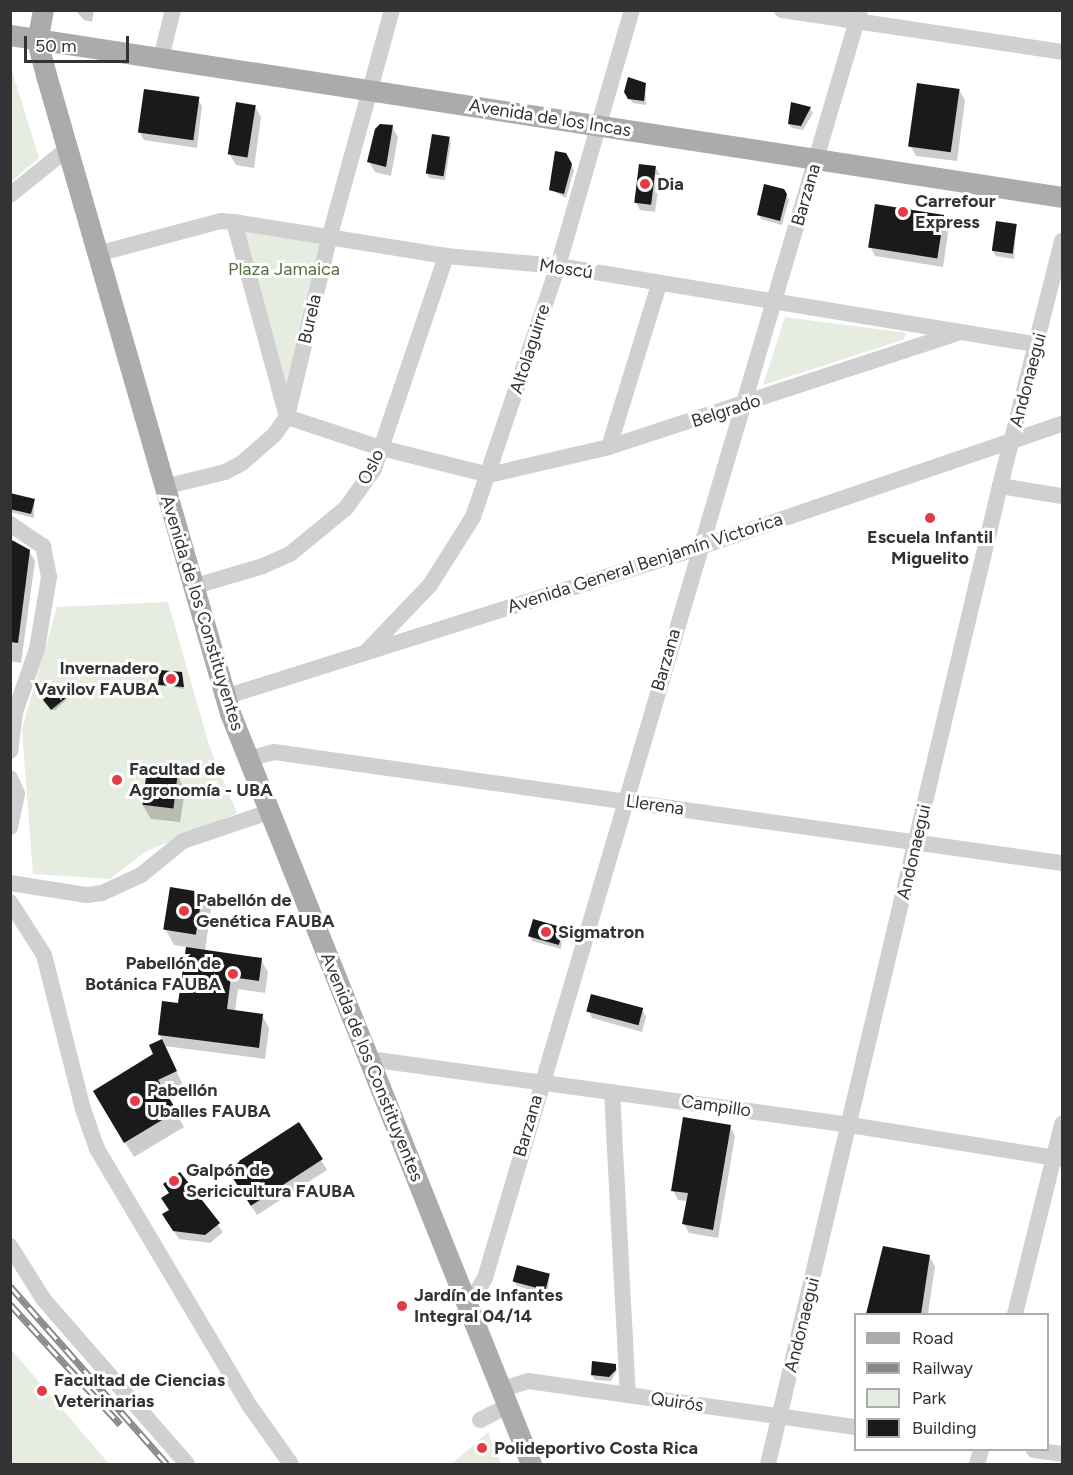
<!DOCTYPE html>
<meta charset="utf-8">
<style>
body{margin:0}
#map{position:relative;width:1073px;height:1475px;overflow:hidden;background:#fff;font-family:Figtree,sans-serif}
div>[style]{position:absolute}
.green>*{inset:0;background:#e6ecdf}
.shadow>*{inset:0;background:#0003}
.building>*{inset:0;background:#1a1a1a;transform-origin:0 0}
.minor>*{height:16px;margin:-8px;padding:0 8px;transform-origin:8px;border-radius:8px;background:#d0d0d0}
.major>*{height:21px;margin:-10.5px;padding:0 10.5px;transform-origin:10.5px;border-radius:10.5px;background:#ababab}
.rail>*{height:7px;margin-top:-3.5px;transform-origin:0;background:repeating-linear-gradient(90deg,#fff 0 14px,#888 0 28px);box-sizing:border-box;border-block:2px solid #888}
.dots>*{width:16px;height:16px;translate:-50% -50%;box-sizing:border-box;border:3px solid #fff;border-radius:50%}
span{translate:-50% -50%;white-space:nowrap;text-align:center;line-height:1.15;-webkit-text-stroke:6px #fff;paint-order:stroke}
.street-label{font-size:18px;color:#333}
.poi-label{font-size:18px;color:#333;font-weight:700}
.left{translate:0 -50%;text-align:left}
.right{translate:-100% -50%;text-align:right}
.park-label{font-size:18px;color:#56703f}
.frame{position:absolute;inset:0;border:12px solid #333;pointer-events:none}
.legend{position:absolute;left:854px;top:1313px;width:195px;height:138px;box-sizing:border-box;background:#fff;border:2px solid #adadad;margin:0;padding:8px 10px;list-style:none;font-size:18px;color:#333}
.legend li{display:flex;align-items:center;gap:12px;height:30px}
.legend b{width:30px;border:2px solid #adadad}
.scale{position:absolute;left:24px;top:36px;width:105px;height:27px;box-sizing:border-box;border:3px solid #333;border-top:0;padding-left:8px;font-size:18px;line-height:21px;white-space:nowrap;color:#333;-webkit-text-stroke:4px #fff;paint-order:stroke}
</style>
<div id="map">
<div class="green">
<div style="clip-path:polygon(11px 68px,39px 158px,11px 182px,10px 182px)"></div>
<div style="clip-path:polygon(239px 230px,323px 243px,286px 399px)"></div>
<div style="clip-path:polygon(785px 317px,907px 333px,903px 340px,763px 385px)"></div>
<div style="clip-path:polygon(168px 602px,210px 748px,237px 813px,145px 852px,110px 879px,33px 874px,22px 729px,57px 607px)"></div>
<div style="clip-path:polygon(10px 1349px,11px 1349px,109px 1464px,11px 1464px)"></div>
<div style="clip-path:polygon(488px 1432px,501px 1464px,452px 1464px)"></div>
</div>
<div class="shadow">
<div style="clip-path:polygon(75px 10px,94px 10px,92px 22px,84px 20px)"></div>
<div style="clip-path:polygon(645px 84px,646px 105px,633px 103px,628px 97px)"></div>
<div style="clip-path:polygon(959px 90px,965px 100px,957px 161px,916px 156px,910px 145px)"></div>
<div style="clip-path:polygon(198px 99px,202px 106px,197px 148px,144px 140px,140px 133px)"></div>
<div style="clip-path:polygon(255px 107px,261px 117px,254px 168px,236px 165px,230px 155px)"></div>
<div style="clip-path:polygon(810px 108px,813px 113px,803px 130px,792px 128px,789px 124px)"></div>
<div style="clip-path:polygon(392px 127px,398px 137px,391px 176px,375px 172px,369px 162px)"></div>
<div style="clip-path:polygon(449px 138px,451px 143px,445px 180px,429px 178px,427px 173px)"></div>
<div style="clip-path:polygon(565px 154px,574px 170px,566px 198px,551px 190px)"></div>
<div style="clip-path:polygon(655px 167px,660px 175px,655px 212px,640px 210px,636px 203px)"></div>
<div style="clip-path:polygon(783px 190px,789px 200px,782px 225px,761px 219px,759px 215px)"></div>
<div style="clip-path:polygon(943px 216px,949px 227px,943px 267px,875px 256px,870px 246px)"></div>
<div style="clip-path:polygon(1016px 226px,1014px 259px,996px 256px,993px 251px)"></div>
<div style="clip-path:polygon(10px 494px,34px 501px,34px 518px,10px 512px)"></div>
<div style="clip-path:polygon(10px 541px,29px 551px,35px 561px,21px 663px,10px 661px)"></div>
<div style="clip-path:polygon(182px 676px,184px 689px,160px 684px)"></div>
<div style="clip-path:polygon(59px 688px,67px 699px,54px 711px,46px 702px)"></div>
<div style="clip-path:polygon(177px 775px,185px 790px,180px 822px,151px 819px,142px 804px)"></div>
<div style="clip-path:polygon(202px 893px,211px 908px,205px 951px,261px 960px,268px 972px,265px 993px,238px 989px,235px 1012px,262px 1015px,269px 1028px,265px 1059px,164px 1046px,184px 1087px,166px 1095px,184px 1127px,134px 1157px,103px 1107px,155px 1055px,151px 1046px,163px 1040px,159px 1034px,179px 1005px,187px 947px,174px 945px,166px 930px)"></div>
<div style="clip-path:polygon(563px 929px,561px 949px,532px 941px,530px 936px)"></div>
<div style="clip-path:polygon(642px 1009px,646px 1017px,642px 1032px,592px 1018px,588px 1010px)"></div>
<div style="clip-path:polygon(730px 1127px,735px 1136px,718px 1238px,689px 1233px,684px 1224px,688px 1201px,678px 1200px,673px 1190px)"></div>
<div style="clip-path:polygon(321px 1160px,327px 1170px,257px 1215px,233px 1179px)"></div>
<div style="clip-path:polygon(180px 1174px,223px 1232px,210px 1243px,179px 1239px,164px 1215px,171px 1211px)"></div>
<div style="clip-path:polygon(884px 1247px,929px 1256px,935px 1266px,928px 1314px,868px 1314px)"></div>
<div style="clip-path:polygon(549px 1276px,548px 1295px,517px 1286px,514px 1281px)"></div>
<div style="clip-path:polygon(615px 1365px,617px 1370px,611px 1381px,595px 1380px,592px 1375px)"></div>
</div>
<div class="building">
<div style="clip-path:polygon(628px 77px,646px 83px,644px 101px,628px 99px,624px 92px)"></div>
<div style="left:917px;top:83px;width:43px;height:64px;rotate:8deg"></div>
<div style="left:144px;top:89px;width:56px;height:44px;rotate:8deg"></div>
<div style="left:236px;top:102px;width:20px;height:53px;rotate:9deg"></div>
<div style="clip-path:polygon(791px 102px,811px 107px,801px 126px,788px 124px)"></div>
<div style="clip-path:polygon(380px 124px,393px 125px,386px 167px,367px 162px,375px 129px)"></div>
<div style="left:432px;top:134px;width:18px;height:40px;rotate:9deg"></div>
<div style="clip-path:polygon(555px 151px,566px 153px,572px 164px,564px 194px,549px 190px)"></div>
<div style="left:639px;top:164px;width:17px;height:39px;rotate:7deg"></div>
<div style="clip-path:polygon(764px 184px,784px 189px,787px 194px,780px 221px,757px 215px)"></div>
<div style="left:875px;top:204px;width:70px;height:44px;rotate:9deg"></div>
<div style="left:996px;top:221px;width:21px;height:30px;rotate:8deg"></div>
<div style="clip-path:polygon(10px 493px,35px 499px,31px 514px,10px 509px)"></div>
<div style="clip-path:polygon(10px 539px,30px 550px,18px 643px,10px 642px)"></div>
<div style="clip-path:polygon(160px 670px,182px 672px,184px 687px,158px 685px)"></div>
<div style="left:60px;top:686px;width:13px;height:22px;rotate:51deg"></div>
<div style="left:147px;top:769px;width:31px;height:36px;rotate:7deg"></div>
<div style="left:170px;top:887px;width:33px;height:43px;rotate:9deg"></div>
<div style="left:533px;top:919px;width:32px;height:18px;rotate:16deg"></div>
<div style="clip-path:polygon(186px 947px,262px 958px,259px 981px,231px 977px,227px 1009px,263px 1014px,259px 1048px,158px 1035px,162px 1001px,178px 1003px)"></div>
<div style="left:591px;top:994px;width:54px;height:18px;rotate:15deg"></div>
<div style="clip-path:polygon(162px 1039px,177px 1071px,158px 1080px,177px 1111px,124px 1143px,93px 1091px,153px 1054px,149px 1045px)"></div>
<div style="clip-path:polygon(683px 1117px,731px 1125px,713px 1230px,682px 1224px,688px 1193px,671px 1191px)"></div>
<div style="left:299px;top:1122px;width:44px;height:86px;rotate:57deg"></div>
<div style="clip-path:polygon(180px 1172px,220px 1223px,205px 1235px,173px 1231px,162px 1214px,169px 1210px,161px 1198px,169px 1193px,163px 1184px)"></div>
<div style="clip-path:polygon(883px 1246px,930px 1255px,921px 1314px,866px 1314px)"></div>
<div style="left:517px;top:1265px;width:34px;height:17px;rotate:15deg"></div>
<div style="clip-path:polygon(592px 1361px,616px 1364px,616px 1370px,609px 1377px,591px 1375px)"></div>
</div>
<div class="minor">
<div style="left:782px;top:10px;width:283px;rotate:8.5deg"></div>
<div style="left:161px;top:58px;width:49px;rotate:-76deg"></div>
<div style="left:10px;top:195px;width:73px;rotate:-38.9deg"></div>
<div style="left:234px;top:222px;width:202px;rotate:74.8deg"></div>
<div style="left:287px;top:417px;width:99px;rotate:18.3deg"></div>
<div style="left:381px;top:448px;width:111px;rotate:14deg"></div>
<div style="left:489px;top:475px;width:123px;rotate:-13.1deg"></div>
<div style="left:609px;top:447px;width:364px;rotate:-18.1deg"></div>
<div style="left:97px;top:254px;width:128px;rotate:-14.9deg"></div>
<div style="left:221px;top:221px;width:13px;rotate:4deg"></div>
<div style="left:234px;top:222px;width:215px;rotate:9.1deg"></div>
<div style="left:446px;top:256px;width:112px;rotate:5.1deg"></div>
<div style="left:558px;top:266px;width:486px;rotate:9.3deg"></div>
<div style="left:609px;top:447px;width:170px;rotate:-72.9deg"></div>
<div style="left:1000px;top:486px;width:63px;rotate:9.2deg"></div>
<div style="left:164px;top:487px;width:63px;rotate:-13.8deg"></div>
<div style="left:225px;top:472px;width:19px;rotate:-28deg"></div>
<div style="left:242px;top:463px;width:43px;rotate:-41.2deg"></div>
<div style="left:274px;top:435px;width:22px;rotate:-54deg"></div>
<div style="left:287px;top:417px;width:187px;rotate:-76.7deg"></div>
<div style="left:330px;top:235px;width:233px;rotate:-74.6deg"></div>
<div style="left:10px;top:524px;width:40px;rotate:34deg"></div>
<div style="left:43px;top:546px;width:32px;rotate:79deg"></div>
<div style="left:49px;top:577px;width:73px;rotate:99.5deg"></div>
<div style="left:37px;top:649px;width:67px;rotate:109.2deg"></div>
<div style="left:15px;top:712px;width:39px;rotate:97deg"></div>
<div style="left:192px;top:587px;width:74px;rotate:-16.5deg"></div>
<div style="left:263px;top:566px;width:30px;rotate:-24deg"></div>
<div style="left:290px;top:554px;width:72px;rotate:-39.4deg"></div>
<div style="left:346px;top:508px;width:48px;rotate:-54.3deg"></div>
<div style="left:374px;top:469px;width:225px;rotate:-71.3deg"></div>
<div style="left:366px;top:652px;width:93px;rotate:-46.3deg"></div>
<div style="left:430px;top:585px;width:80px;rotate:-57.7deg"></div>
<div style="left:473px;top:517px;width:265px;rotate:-71.3deg"></div>
<div style="left:558px;top:266px;width:266px;rotate:-73.9deg"></div>
<div style="left:225px;top:697px;width:498px;rotate:-17.5deg"></div>
<div style="left:700px;top:547px;width:382px;rotate:-18.8deg"></div>
<div style="left:248px;top:759px;width:27px;rotate:-15deg"></div>
<div style="left:274px;top:752px;width:14px;rotate:8deg"></div>
<div style="left:288px;top:754px;width:782px;rotate:8.02deg"></div>
<div style="left:10px;top:778px;width:17px;rotate:66deg"></div>
<div style="left:17px;top:794px;width:34px;rotate:102deg"></div>
<div style="left:10px;top:883px;width:78px;rotate:8.9deg"></div>
<div style="left:87px;top:895px;width:15px;rotate:-8deg"></div>
<div style="left:102px;top:893px;width:43px;rotate:-24.8deg"></div>
<div style="left:141px;top:875px;width:54px;rotate:-39deg"></div>
<div style="left:183px;top:841px;width:91px;rotate:-18.6deg"></div>
<div style="left:10px;top:902px;width:63px;rotate:57.3deg"></div>
<div style="left:44px;top:955px;width:159px;rotate:75.8deg"></div>
<div style="left:83px;top:1109px;width:42px;rotate:70.7deg"></div>
<div style="left:97px;top:1149px;width:298px;rotate:59.3deg"></div>
<div style="left:249px;top:1405px;width:72px;rotate:54.6deg"></div>
<div style="left:369px;top:1059px;width:486px;rotate:7.8deg"></div>
<div style="left:850px;top:1125px;width:215px;rotate:9.1deg"></div>
<div style="left:612px;top:1092px;width:303px;rotate:87deg"></div>
<div style="left:10px;top:1246px;width:64px;rotate:57.8deg"></div>
<div style="left:44px;top:1300px;width:218px;rotate:48.9deg"></div>
<div style="left:467px;top:1307px;width:34px;rotate:-58deg"></div>
<div style="left:485px;top:1278px;width:1322px;rotate:-73.52deg"></div>
<div style="left:1015px;top:1314px;width:196px;rotate:-76.1deg"></div>
<div style="left:500px;top:1390px;width:29px;rotate:-18deg"></div>
<div style="left:528px;top:1381px;width:331px;rotate:8deg"></div>
<div style="left:480px;top:1420px;width:30px;rotate:-27deg"></div>
<div style="left:1034px;top:1450px;width:28px;rotate:8deg"></div>
<div style="left:768px;top:1464px;width:1005px;rotate:-76.66deg"></div>
<div style="left:1000px;top:486px;width:253px;rotate:-75.8deg"></div>
<div style="left:977px;top:1464px;width:15px;rotate:-74deg"></div>
</div>
<div class="major">
<div style="left:43px;top:10px;width:32px;rotate:101deg"></div>
<div style="left:37px;top:41px;width:35px;rotate:75deg"></div>
<div style="left:46px;top:75px;width:664px;rotate:73.91deg"></div>
<div style="left:230px;top:713px;width:809px;rotate:68.16deg"></div>
<div style="left:10px;top:35px;width:1064px;rotate:8.75deg"></div>
</div>
<div class="rail">
<div style="left:10px;top:1286px;width:237px;rotate:48.6deg"></div>
<div style="left:10px;top:1304px;width:163px;rotate:47.5deg"></div>
</div>
<div class="dots">
<div style="left:645px;top:184px;background:#e63946"></div>
<div style="left:903px;top:212px;background:#e63946"></div>
<div style="left:930px;top:518px;background:#e63946"></div>
<div style="left:171px;top:679px;background:#e63946"></div>
<div style="left:117px;top:780px;background:#e63946"></div>
<div style="left:184px;top:911px;background:#e63946"></div>
<div style="left:546px;top:932px;background:#e63946"></div>
<div style="left:233px;top:974px;background:#e63946"></div>
<div style="left:135px;top:1101px;background:#e63946"></div>
<div style="left:174px;top:1181px;background:#e63946"></div>
<div style="left:402px;top:1306px;background:#e63946"></div>
<div style="left:42px;top:1391px;background:#e63946"></div>
<div style="left:482px;top:1448px;background:#e63946"></div>
</div>
<div class="street-label">
<span style="left:550px;top:118px;rotate:9deg">Avenida de los Incas</span>
<span style="left:806px;top:195px;rotate:-74deg">Barzana</span>
<span style="left:566px;top:269px;rotate:8deg">Moscú</span>
<span style="left:310px;top:319px;rotate:-77deg">Burela</span>
<span style="left:530px;top:349px;rotate:-72deg">Altolaguirre</span>
<span style="left:1028px;top:380px;rotate:-75deg">Andonaegui</span>
<span style="left:726px;top:411px;rotate:-18deg">Belgrado</span>
<span style="left:371px;top:467px;rotate:-64deg">Oslo</span>
<span style="left:645px;top:563px;rotate:-18deg">Avenida General Benjamín Victorica</span>
<span style="left:202px;top:613px;rotate:73deg">Avenida de los Constituyentes</span>
<span style="left:666px;top:660px;rotate:-74deg">Barzana</span>
<span style="left:655px;top:805px;rotate:8deg">Llerena</span>
<span style="left:914px;top:852px;rotate:-77deg">Andonaegui</span>
<span style="left:372px;top:1067px;rotate:68deg">Avenida de los Constituyentes</span>
<span style="left:716px;top:1106px;rotate:8deg">Campillo</span>
<span style="left:528px;top:1126px;rotate:-74deg">Barzana</span>
<span style="left:802px;top:1325px;rotate:-76deg">Andonaegui</span>
<span style="left:677px;top:1402px;rotate:8deg">Quirós</span>
</div>
<div class="poi-label">
<span class="left" style="left:657px;top:184px">Dia</span>
<span class="left" style="left:915px;top:212px">Carrefour<br>Express</span>
<span style="left:930px;top:548px">Escuela Infantil<br>Miguelito</span>
<span class="right" style="left:159px;top:679px">Invernadero<br>Vavilov FAUBA</span>
<span class="left" style="left:129px;top:780px">Facultad de<br>Agronomía - UBA</span>
<span class="left" style="left:196px;top:911px">Pabellón de<br>Genética FAUBA</span>
<span class="left" style="left:558px;top:932px">Sigmatron</span>
<span class="right" style="left:221px;top:974px">Pabellón de<br>Botánica FAUBA</span>
<span class="left" style="left:147px;top:1101px">Pabellón<br>Uballes FAUBA</span>
<span class="left" style="left:186px;top:1181px">Galpón de<br>Sericicultura FAUBA</span>
<span class="left" style="left:414px;top:1306px">Jardín de Infantes<br>Integral 04/14</span>
<span class="left" style="left:54px;top:1391px">Facultad de Ciencias<br>Veterinarias</span>
<span class="left" style="left:494px;top:1448px">Polideportivo Costa Rica</span>
</div>
<div class="park-label">
<span style="left:284px;top:269px">Plaza Jamaica</span>
</div>
<div class="frame"></div>
<ul class="legend">
<li><b style="height:8px;background:#ababab"></b>Road</li>
<li><b style="height:8px;background:#888"></b>Railway</li>
<li><b style="height:16px;background:#e6ecdf"></b>Park</li>
<li><b style="height:16px;background:#1a1a1a"></b>Building</li>
</ul>
<div class="scale">50 m</div>
</div>
